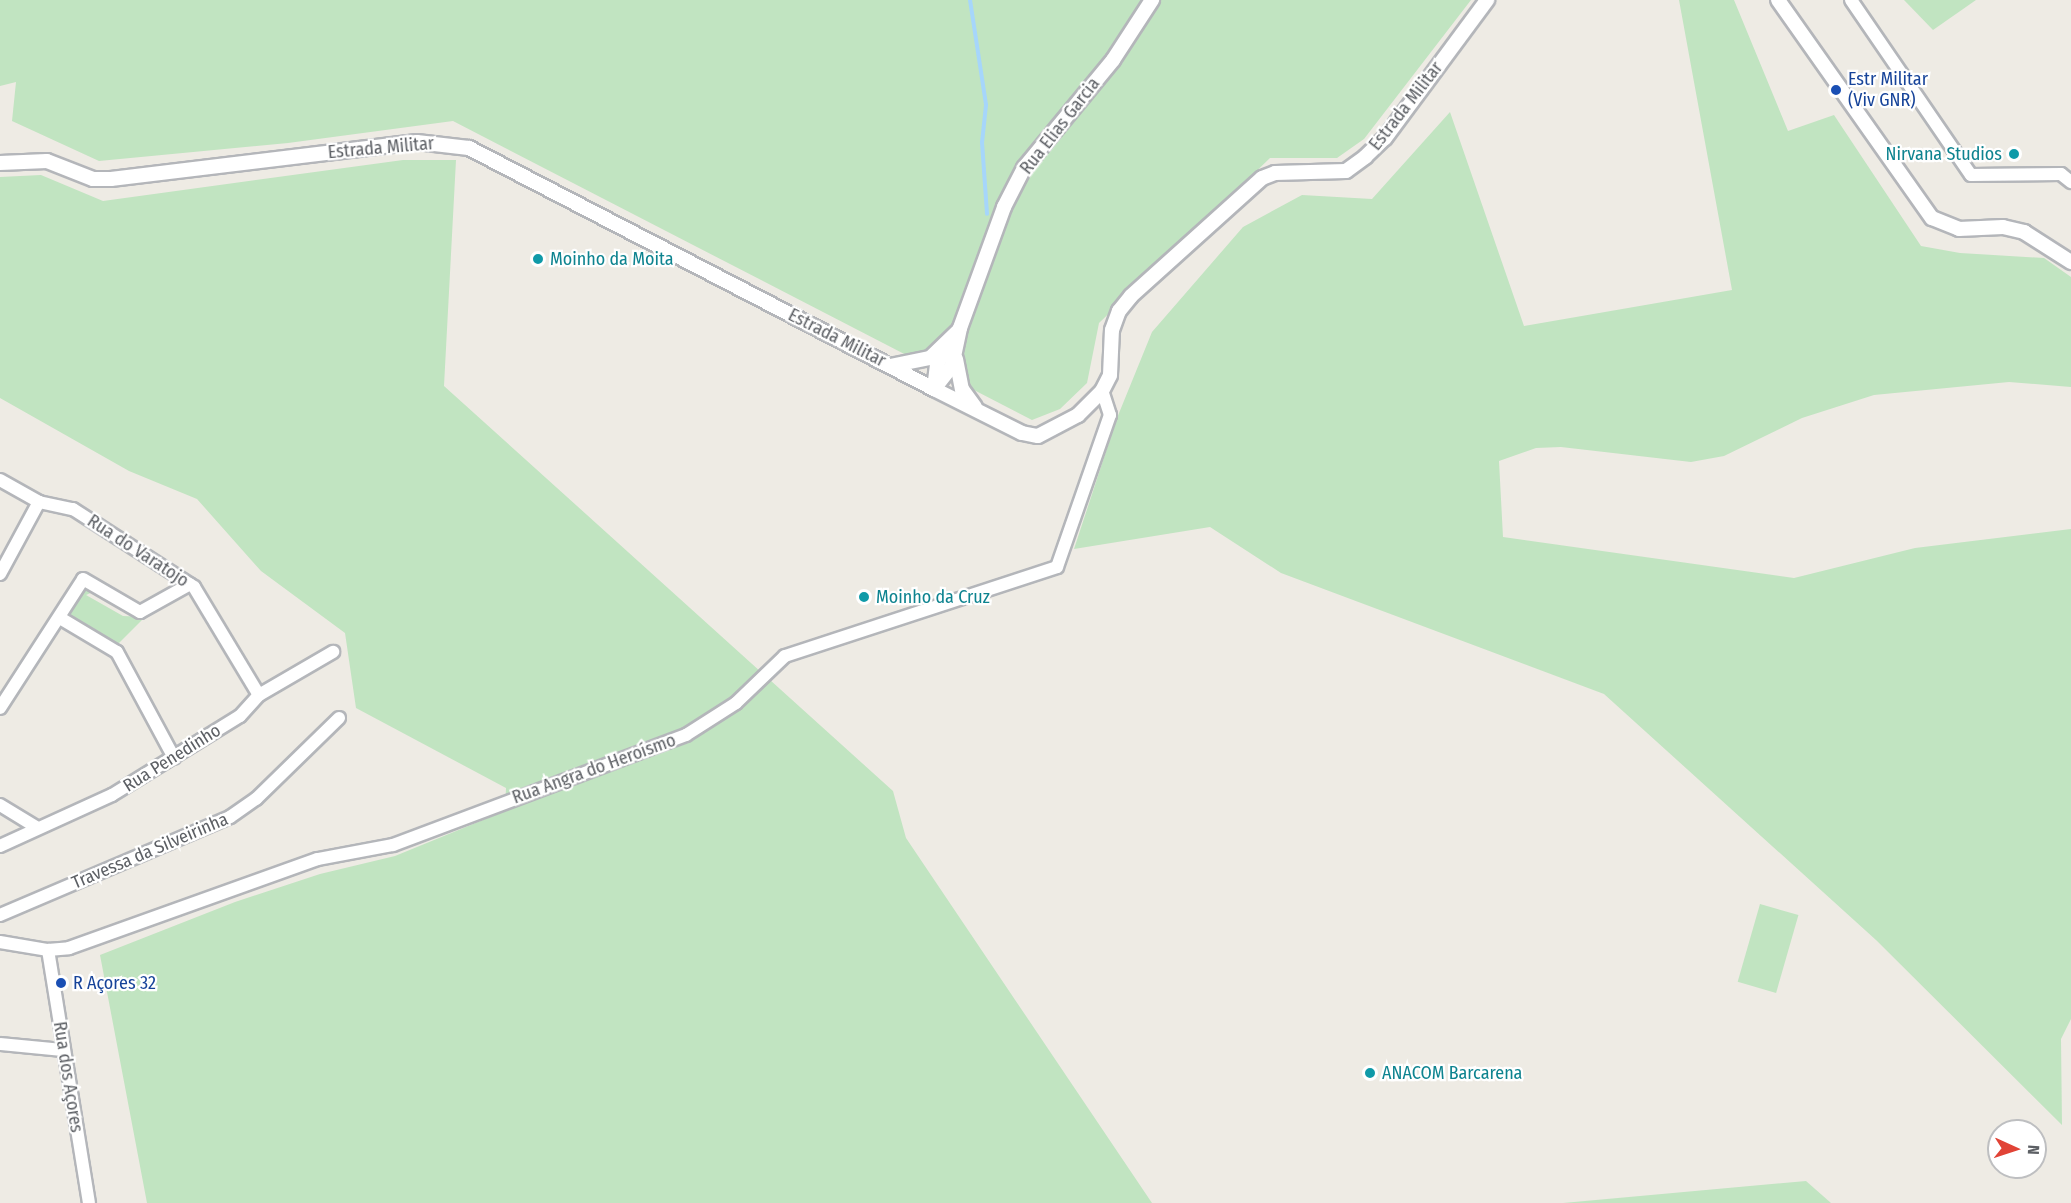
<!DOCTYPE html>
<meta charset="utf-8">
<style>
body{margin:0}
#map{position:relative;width:2071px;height:1203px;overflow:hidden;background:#eeebe4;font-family:"Fira Sans Condensed",sans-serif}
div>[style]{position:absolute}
.green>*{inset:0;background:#c1e4c1;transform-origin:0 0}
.stream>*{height:4px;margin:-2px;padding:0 2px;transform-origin:2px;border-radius:2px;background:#a6d6fb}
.roads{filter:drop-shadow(2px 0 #b4b6ba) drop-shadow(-2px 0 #b4b6ba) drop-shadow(0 2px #b4b6ba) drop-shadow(0 -2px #b4b6ba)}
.minor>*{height:12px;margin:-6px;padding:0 6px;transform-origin:6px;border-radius:6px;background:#fff}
.tertiary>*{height:14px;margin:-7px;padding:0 7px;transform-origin:7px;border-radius:7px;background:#fff}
.dots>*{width:16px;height:16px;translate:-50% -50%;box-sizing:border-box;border:3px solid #fff;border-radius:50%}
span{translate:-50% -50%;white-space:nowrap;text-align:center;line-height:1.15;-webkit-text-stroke:4.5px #fff;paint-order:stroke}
.transit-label{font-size:18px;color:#164399}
.left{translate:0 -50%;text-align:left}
.street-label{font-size:18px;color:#5c5f64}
.culture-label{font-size:18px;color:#0d838f}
.right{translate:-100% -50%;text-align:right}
.north{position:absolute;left:1987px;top:1119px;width:60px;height:60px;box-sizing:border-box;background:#fff;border:2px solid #bebfc1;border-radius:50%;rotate:93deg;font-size:16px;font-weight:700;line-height:24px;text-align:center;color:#5c5f64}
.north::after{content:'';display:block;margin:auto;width:21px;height:27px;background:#e14336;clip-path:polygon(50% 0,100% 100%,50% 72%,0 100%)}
</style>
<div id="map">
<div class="green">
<div style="clip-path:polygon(0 0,1471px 0,1364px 139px,1337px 158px,1270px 158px,1099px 323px,1087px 383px,1060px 409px,1032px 420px,453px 121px,288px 143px,99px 161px,12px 121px,16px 82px,0 86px)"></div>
<div style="clip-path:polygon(1679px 0,1734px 0,1788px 131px,1834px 115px,1921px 246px,1960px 253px,2044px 258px,2071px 277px,2071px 387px,2009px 382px,1874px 395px,1802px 418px,1724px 456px,1691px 462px,1561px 447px,1536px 448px,1499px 461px,1503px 537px,1794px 578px,1915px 548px,2071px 529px,2071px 1019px,2061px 1039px,2062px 1125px,1876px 940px,1604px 694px,1281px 573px,1210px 527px,1074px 549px,1117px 418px,1152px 332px,1243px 227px,1302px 195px,1372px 199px,1450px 112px,1524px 326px,1732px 290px)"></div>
<div style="clip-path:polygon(1904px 0,1976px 0,1933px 30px)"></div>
<div style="clip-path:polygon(403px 160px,456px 160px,444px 386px,893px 791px,906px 838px,1152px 1203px,147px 1203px,100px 955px,235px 902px,320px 874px,395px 856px,505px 811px,506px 788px,356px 708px,345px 633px,261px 571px,197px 499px,129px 471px,0 398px,0 177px,41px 175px,103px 201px)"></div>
<div style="clip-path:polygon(87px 587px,95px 591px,86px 595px,123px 616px,145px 617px,116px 646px,68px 614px)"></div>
<div style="left:1760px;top:904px;width:40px;height:81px;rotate:16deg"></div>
<div style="clip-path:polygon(1806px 1181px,1831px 1203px,1563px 1203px)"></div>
</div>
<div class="stream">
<div style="left:970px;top:0;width:106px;rotate:81.3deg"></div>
<div style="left:986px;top:105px;width:37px;rotate:96deg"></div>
<div style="left:982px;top:142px;width:72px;rotate:86deg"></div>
</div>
<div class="roads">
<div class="minor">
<div style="left:1851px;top:0;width:212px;rotate:55.6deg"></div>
<div style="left:1971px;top:175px;width:90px;rotate:-0.6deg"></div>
<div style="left:2061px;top:174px;width:13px;rotate:39deg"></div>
<div style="left:0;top:480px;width:45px;rotate:29.4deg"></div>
<div style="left:39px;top:502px;width:35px;rotate:12deg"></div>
<div style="left:73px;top:509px;width:144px;rotate:32.8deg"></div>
<div style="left:194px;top:587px;width:126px;rotate:59deg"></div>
<div style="left:0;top:574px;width:82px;rotate:-61.6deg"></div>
<div style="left:60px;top:618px;width:66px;rotate:30.8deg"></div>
<div style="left:117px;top:652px;width:120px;rotate:61.7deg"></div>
<div style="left:0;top:708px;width:153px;rotate:-57.2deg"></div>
<div style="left:83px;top:579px;width:66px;rotate:30.1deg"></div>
<div style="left:140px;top:612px;width:57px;rotate:-29.2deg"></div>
<div style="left:0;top:805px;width:42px;rotate:31.4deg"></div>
<div style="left:0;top:846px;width:123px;rotate:-24.5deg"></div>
<div style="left:112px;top:795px;width:150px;rotate:-31.7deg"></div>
<div style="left:240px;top:716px;width:28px;rotate:-48deg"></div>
<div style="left:259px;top:695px;width:86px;rotate:-30.2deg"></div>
<div style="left:0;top:915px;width:250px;rotate:-23.1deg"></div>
<div style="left:230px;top:817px;width:32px;rotate:-35deg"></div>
<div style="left:256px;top:799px;width:116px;rotate:-44.3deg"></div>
<div style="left:0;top:942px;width:49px;rotate:9.5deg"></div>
<div style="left:48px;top:950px;width:21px;rotate:-5deg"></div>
<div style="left:69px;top:948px;width:264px;rotate:-19.7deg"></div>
<div style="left:318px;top:859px;width:76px;rotate:-10.6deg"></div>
<div style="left:393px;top:845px;width:313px;rotate:-20.6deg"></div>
<div style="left:686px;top:735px;width:59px;rotate:-32.6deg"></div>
<div style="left:736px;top:703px;width:68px;rotate:-43.8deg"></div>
<div style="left:785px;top:656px;width:286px;rotate:-18.1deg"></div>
<div style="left:1057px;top:567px;width:161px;rotate:-70.8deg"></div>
<div style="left:1110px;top:415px;width:25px;rotate:-108deg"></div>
<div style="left:48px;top:950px;width:256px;rotate:80.8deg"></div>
<div style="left:0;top:1044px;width:62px;rotate:5.5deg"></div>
</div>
<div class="tertiary">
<div style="left:1778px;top:0;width:267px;rotate:54.8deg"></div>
<div style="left:1932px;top:218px;width:29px;rotate:22deg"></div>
<div style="left:1959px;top:229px;width:44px;rotate:-2.6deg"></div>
<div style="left:2003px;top:227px;width:22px;rotate:13deg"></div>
<div style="left:2024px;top:232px;width:56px;rotate:32.6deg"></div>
<div style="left:0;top:163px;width:47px;rotate:-2.4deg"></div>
<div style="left:47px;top:161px;width:49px;rotate:21.4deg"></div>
<div style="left:93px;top:179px;width:18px"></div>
<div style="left:111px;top:179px;width:308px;rotate:-6.9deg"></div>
<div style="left:417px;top:142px;width:52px;rotate:6.6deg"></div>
<div style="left:469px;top:148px;width:524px;rotate:27.4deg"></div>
<div style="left:934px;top:389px;width:98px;rotate:26.6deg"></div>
<div style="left:1022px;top:433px;width:16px;rotate:11deg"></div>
<div style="left:1038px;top:436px;width:45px;rotate:-27.7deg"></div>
<div style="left:1078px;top:415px;width:34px;rotate:-45deg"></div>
<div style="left:1102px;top:391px;width:18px;rotate:-63deg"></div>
<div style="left:1110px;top:375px;width:45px;rotate:-87.5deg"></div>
<div style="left:1112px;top:330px;width:20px;rotate:-70deg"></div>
<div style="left:1119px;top:311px;width:19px;rotate:-51deg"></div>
<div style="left:1131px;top:296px;width:176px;rotate:-42deg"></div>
<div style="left:1262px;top:178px;width:14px;rotate:-21deg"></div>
<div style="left:1275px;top:173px;width:71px;rotate:-1.6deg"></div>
<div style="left:1346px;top:171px;width:24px;rotate:-36deg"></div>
<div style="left:1365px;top:157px;width:28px;rotate:-44deg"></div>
<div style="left:1385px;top:138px;width:172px;rotate:-53.5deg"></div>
<div style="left:956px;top:359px;width:31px;rotate:79deg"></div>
<div style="left:962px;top:389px;width:22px;rotate:54deg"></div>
<div style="left:890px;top:366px;width:41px;rotate:-11.3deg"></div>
<div style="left:930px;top:358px;width:40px;rotate:-44deg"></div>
<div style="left:934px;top:389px;width:29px;rotate:-52deg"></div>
<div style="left:952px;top:366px;width:39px;rotate:-78deg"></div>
<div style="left:960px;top:328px;width:129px;rotate:-70deg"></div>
<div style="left:1004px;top:207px;width:44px;rotate:-62.9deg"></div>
<div style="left:1024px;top:168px;width:140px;rotate:-50.5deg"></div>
<div style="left:1113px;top:60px;width:72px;rotate:-57deg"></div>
<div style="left:934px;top:389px;width:25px;rotate:-83deg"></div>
<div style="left:937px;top:364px;width:17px;rotate:-59deg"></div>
</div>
</div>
<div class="dots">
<div style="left:1836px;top:90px;background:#1a4fb4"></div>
<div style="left:2014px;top:154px;background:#0f9aa8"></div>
<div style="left:538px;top:259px;background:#0f9aa8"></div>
<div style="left:864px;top:597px;background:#0f9aa8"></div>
<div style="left:61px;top:983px;background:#1a4fb4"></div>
<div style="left:1370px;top:1073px;background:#0f9aa8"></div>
</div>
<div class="transit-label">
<span class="left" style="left:1848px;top:90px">Estr Militar<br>(Viv GNR)</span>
<span class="left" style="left:73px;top:983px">R Açores 32</span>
</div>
<div class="street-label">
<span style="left:1406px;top:106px;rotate:-52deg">Estrada Militar</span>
<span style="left:1060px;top:126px;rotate:-52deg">Rua Elias Garcia</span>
<span style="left:381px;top:148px;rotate:-5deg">Estrada Militar</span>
<span style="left:837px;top:338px;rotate:27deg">Estrada Militar</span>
<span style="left:138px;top:551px;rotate:33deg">Rua do Varatojo</span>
<span style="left:172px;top:758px;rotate:-32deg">Rua Penedinho</span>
<span style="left:594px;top:769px;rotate:-20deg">Rua Angra do Heroísmo</span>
<span style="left:150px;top:851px;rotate:-23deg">Travessa da Silveirinha</span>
<span style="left:68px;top:1077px;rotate:81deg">Rua dos Açores</span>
</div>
<div class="culture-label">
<span class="right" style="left:2002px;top:154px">Nirvana Studios</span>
<span class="left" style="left:550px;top:259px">Moinho da Moita</span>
<span class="left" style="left:876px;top:597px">Moinho da Cruz</span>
<span class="left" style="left:1382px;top:1073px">ANACOM Barcarena</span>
</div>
<div class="north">N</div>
</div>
